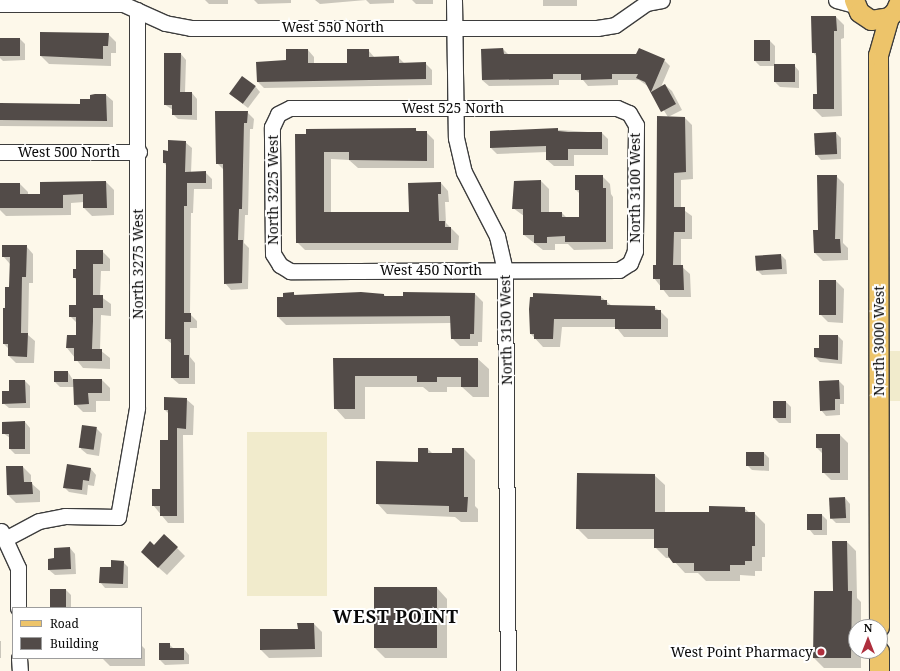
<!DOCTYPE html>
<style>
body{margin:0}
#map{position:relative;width:900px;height:671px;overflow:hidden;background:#fdf8ea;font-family:"Noto Serif",serif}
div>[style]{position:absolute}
.farmland>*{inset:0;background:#f1ebcc;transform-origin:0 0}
.shadow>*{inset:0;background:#0003;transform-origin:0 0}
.building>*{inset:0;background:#524b48;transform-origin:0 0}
.roads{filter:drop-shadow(1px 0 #3d3d3d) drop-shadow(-1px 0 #3d3d3d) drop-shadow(0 1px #3d3d3d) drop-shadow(0 -1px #3d3d3d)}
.minor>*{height:15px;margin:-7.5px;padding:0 7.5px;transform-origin:7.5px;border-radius:7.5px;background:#fff}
.major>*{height:19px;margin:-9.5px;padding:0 9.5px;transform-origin:9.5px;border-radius:9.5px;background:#edc46a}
.dots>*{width:11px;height:11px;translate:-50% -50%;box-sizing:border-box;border:2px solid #fff;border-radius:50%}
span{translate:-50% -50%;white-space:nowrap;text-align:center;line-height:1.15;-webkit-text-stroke:4px #fff;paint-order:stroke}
.street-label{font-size:14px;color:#0a0a0a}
.poi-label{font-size:14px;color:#0a0a0a}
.right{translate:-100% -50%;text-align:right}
.district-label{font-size:18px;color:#0a0a0a;font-weight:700;letter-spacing:1px}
.legend{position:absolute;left:12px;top:607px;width:130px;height:52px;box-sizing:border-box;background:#fff;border:1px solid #9d9d9d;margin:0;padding:5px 7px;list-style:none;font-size:12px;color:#0a0a0a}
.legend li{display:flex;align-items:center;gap:8px;height:20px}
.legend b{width:20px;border:1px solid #9d9d9d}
.north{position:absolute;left:848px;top:619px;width:40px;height:40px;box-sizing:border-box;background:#fff;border:1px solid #9d9d9d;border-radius:50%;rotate:0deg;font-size:11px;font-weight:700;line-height:16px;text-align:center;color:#0a0a0a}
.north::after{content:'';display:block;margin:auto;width:14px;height:18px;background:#ae2f3d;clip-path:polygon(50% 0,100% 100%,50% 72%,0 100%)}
</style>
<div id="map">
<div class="farmland">
<div style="left:887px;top:351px;width:13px;height:50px"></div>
<div style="left:327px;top:432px;width:164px;height:80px;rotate:90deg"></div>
</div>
<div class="shadow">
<div style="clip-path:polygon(205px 0,228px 0,228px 4px,209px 4px)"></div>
<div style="clip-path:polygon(254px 0,291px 0,291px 3px,258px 4px)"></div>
<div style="clip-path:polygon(315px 0,394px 0,394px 3px,370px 4px,366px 0,320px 4px)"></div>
<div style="clip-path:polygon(412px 0,433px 0,433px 4px,416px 4px)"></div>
<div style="left:543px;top:0;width:34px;height:6px"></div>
<div style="clip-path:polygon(812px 17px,836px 17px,844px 25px,844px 38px,841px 39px,842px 116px,822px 117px,814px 109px,818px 95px,817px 57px,813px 52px)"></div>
<div style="clip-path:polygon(41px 33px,108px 34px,116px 42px,116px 53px,111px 53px,111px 66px,49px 64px,41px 56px)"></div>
<div style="clip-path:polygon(0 39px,20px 39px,25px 44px,25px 60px,3px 61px,0 58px)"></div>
<div style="clip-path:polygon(770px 41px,775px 46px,775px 65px,794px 65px,799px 71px,799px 88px,780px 87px,775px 82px,775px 66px,760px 66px,755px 61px)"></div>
<div style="clip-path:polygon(503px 49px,509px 55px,664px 60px,670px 66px,661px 87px,665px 85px,672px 91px,682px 110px,668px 117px,649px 87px,639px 80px,618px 80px,618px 85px,588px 86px,583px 80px,559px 80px,559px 85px,489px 86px,482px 80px,482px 50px)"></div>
<div style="clip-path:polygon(308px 50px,314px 57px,314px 64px,348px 64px,368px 50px,375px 58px,398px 57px,405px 64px,425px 63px,432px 70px,432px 85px,264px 88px,258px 82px)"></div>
<div style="clip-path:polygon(181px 54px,186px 60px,185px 93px,192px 93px,197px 99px,197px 120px,178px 119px,173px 114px,173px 110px,164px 104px)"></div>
<div style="clip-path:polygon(255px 86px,260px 92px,248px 108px,230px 94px)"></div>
<div style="clip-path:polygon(106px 95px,113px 101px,113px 127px,0 126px,0 104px,81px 105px)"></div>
<div style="clip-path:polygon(247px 112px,254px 119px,253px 129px,250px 129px,248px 215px,245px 215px,244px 243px,249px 248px,248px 289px,231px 290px,225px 283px,224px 170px,217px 163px)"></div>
<div style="clip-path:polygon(658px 117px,685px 118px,692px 125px,693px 179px,681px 180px,681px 208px,692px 216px,692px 239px,681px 239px,681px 266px,690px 274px,691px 297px,669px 297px,654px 278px,657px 266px)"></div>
<div style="clip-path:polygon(415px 129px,418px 132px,426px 132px,434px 140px,434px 168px,358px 168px,349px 160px,331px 159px,331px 213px,410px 213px,441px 183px,448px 191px,449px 202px,445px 202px,446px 223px,459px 236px,458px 250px,305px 250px,297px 242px,296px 135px)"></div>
<div style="clip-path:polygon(546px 129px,602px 133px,608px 139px,608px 155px,574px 155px,574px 166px,554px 166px,547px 160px,547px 152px,497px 154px,491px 148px)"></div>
<div style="clip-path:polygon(836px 133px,841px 138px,841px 159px,821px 160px,816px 154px)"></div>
<div style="clip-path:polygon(185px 142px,192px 148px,191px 173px,205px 172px,212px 179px,212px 189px,194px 189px,193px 213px,191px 213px,190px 314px,197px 321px,197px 328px,190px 328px,190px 357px,195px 363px,195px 384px,179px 384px,172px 378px,172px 344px,166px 339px,167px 166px,164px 163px,169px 152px)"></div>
<div style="clip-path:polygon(576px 176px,602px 176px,610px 184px,611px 194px,613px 197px,613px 249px,574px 250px,568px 244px,555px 244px,555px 250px,543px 250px,524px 235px,524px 216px,513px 208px,541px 181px,549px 189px,549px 213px,562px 213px,567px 218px,580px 218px,580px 194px,576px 190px)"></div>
<div style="clip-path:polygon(836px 176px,844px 184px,843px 243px,848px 248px,848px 260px,823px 261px,815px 253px)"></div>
<div style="clip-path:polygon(106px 182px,114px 190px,114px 215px,92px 216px,84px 208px,84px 202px,71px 203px,71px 215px,6px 216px,0 210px,0 184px,20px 184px,28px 192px,28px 195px,41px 195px)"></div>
<div style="clip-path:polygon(26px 246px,33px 254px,33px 283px,29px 283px,28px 335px,35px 341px,34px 363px,16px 363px,9px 356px,9px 349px,4px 344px,4px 320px,6px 288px,10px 288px,10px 264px,3px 256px)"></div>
<div style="clip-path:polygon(102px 251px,110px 259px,110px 271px,101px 271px,100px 296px,111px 304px,111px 316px,101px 315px,100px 350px,110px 358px,110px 369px,83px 368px,67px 348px,77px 336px,77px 323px,70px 316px,77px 306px,77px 281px,74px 277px,77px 270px)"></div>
<div style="clip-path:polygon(781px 255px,786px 260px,787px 274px,762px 275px,757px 270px)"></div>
<div style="clip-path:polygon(836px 281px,844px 289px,843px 323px,828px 322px,820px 314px)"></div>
<div style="clip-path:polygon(293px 293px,296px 296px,384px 295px,387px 297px,475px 294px,483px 302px,482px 342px,478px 342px,478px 346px,460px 346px,452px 338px,451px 323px,286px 325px,278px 317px,284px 298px)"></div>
<div style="clip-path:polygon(601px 297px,612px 306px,654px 307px,660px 311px,668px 319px,668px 337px,624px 337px,616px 327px,562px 327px,560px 347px,543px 347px,531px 334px,531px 298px)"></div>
<div style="clip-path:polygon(838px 336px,843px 341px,842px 364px,820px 362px,815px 357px,820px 349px)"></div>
<div style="clip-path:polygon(334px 359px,478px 359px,489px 369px,489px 397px,473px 397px,462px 387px,447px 387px,447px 392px,429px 392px,423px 387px,365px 387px,365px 419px,345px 419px,335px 408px)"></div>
<div style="clip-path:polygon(68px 372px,73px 380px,102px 380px,110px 388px,110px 401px,96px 401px,96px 412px,83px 412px,75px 404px,74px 387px,60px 387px,55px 382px)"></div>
<div style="clip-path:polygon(25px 381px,30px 386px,30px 408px,9px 408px,3px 403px)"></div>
<div style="clip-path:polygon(839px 381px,844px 386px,844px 404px,840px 404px,840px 415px,826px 416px,821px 410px)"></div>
<div style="clip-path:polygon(186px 399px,194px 406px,193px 435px,183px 435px,184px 523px,168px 523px,153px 505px,161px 490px,169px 441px,169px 414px,165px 410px)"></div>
<div style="clip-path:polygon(786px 402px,791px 407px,791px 423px,779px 423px,774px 418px)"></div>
<div style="clip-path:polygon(25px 422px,30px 428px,30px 454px,15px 454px,10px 449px,10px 438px,3px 433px)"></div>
<div style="clip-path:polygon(83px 426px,96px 428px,102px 434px,99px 456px,87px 454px,81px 449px)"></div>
<div style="clip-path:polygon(840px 435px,848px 443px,848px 480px,831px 480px,823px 472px,823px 454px,817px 448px)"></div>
<div style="clip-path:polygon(428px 449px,433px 454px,453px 454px,453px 449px,464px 449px,475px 460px,475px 506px,478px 509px,478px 522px,461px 522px,455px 517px,387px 514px,377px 503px,419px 463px)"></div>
<div style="clip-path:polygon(764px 453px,769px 458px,769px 471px,752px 470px,747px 465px)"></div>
<div style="clip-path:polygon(23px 467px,31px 475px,31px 483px,40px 491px,40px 502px,16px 503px,8px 495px)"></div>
<div style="clip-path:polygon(91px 469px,96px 475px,94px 486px,88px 485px,87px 495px,69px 492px,64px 487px)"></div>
<div style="clip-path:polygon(654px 475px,665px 485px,665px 513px,710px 513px,744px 508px,750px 513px,754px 513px,765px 524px,765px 557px,762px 557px,762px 571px,755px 571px,755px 576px,740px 575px,740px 581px,706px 581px,698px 573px,685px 573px,671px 558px,666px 558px,655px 547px,655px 539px,588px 539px,577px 528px)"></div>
<div style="clip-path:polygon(845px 498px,850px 504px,850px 523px,836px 523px,831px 518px,830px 499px)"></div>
<div style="clip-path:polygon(822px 515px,827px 520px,827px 535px,814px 535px,809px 529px)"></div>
<div style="clip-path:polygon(847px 542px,856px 551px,857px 598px,861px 602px,861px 627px,856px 627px,856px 651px,861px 651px,861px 668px,824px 668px,814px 658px,815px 592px,834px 592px)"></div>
<div style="clip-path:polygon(154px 546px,177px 548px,185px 556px,167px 575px,150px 560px)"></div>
<div style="clip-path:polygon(70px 548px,75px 554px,76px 574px,55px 575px,49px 570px,55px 559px)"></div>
<div style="clip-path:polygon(123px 562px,128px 567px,128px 588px,105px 588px,100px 582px,112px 568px)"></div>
<div style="clip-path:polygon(437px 588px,447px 599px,447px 658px,385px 658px,374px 647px)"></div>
<div style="clip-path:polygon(66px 590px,71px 595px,71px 608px,51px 608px)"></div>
<div style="clip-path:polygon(314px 624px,322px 632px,322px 657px,269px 658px,261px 650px)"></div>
<div style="left:0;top:641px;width:1px;height:17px"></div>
<div style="clip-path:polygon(169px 644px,174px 649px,184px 649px,189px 655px,189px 664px,165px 665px,160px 660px)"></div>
<div style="clip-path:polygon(141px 645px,145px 649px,145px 666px,110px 666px,102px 658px,141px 658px)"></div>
<div style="left:62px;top:658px;width:15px;height:1px"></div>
</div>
<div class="building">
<div style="clip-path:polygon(811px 16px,836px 16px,837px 31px,834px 31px,834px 109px,813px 109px,813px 94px,817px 94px,816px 53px,812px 53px)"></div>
<div style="clip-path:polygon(40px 32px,109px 33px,108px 46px,103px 46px,103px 59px,40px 56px)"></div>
<div style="left:0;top:38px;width:20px;height:18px"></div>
<div style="left:754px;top:40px;width:16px;height:21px"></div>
<div style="clip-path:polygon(503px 48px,504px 54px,636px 54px,639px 48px,665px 59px,651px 92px,665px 84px,676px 104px,661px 112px,645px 82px,636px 78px,638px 74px,612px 74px,612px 79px,581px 80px,581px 74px,553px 74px,553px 79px,482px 80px,481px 49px)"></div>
<div style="clip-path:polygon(286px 49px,308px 49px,308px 63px,347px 63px,347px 49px,369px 49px,369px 57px,399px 56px,399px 63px,426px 62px,426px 79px,257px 82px,256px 62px,286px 60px)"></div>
<div style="clip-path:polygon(164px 53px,181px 53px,180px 92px,192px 92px,192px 115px,172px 115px,172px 105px,164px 105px)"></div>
<div style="left:774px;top:64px;width:21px;height:18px"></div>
<div style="left:242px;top:76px;width:17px;height:22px;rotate:36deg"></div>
<div style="clip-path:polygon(95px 94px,106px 94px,107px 121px,0 120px,0 103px,80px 104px,80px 99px,90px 99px,90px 95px)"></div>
<div style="clip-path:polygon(215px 111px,248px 111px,247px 123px,244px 123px,242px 209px,239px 209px,238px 240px,243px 240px,242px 283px,224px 284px,223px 164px,216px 164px)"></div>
<div style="clip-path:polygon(657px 116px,685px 117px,686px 172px,674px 173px,674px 207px,685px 207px,685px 232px,674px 232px,673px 265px,683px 265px,684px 290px,660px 290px,660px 279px,653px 279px,653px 265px,656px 265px)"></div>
<div style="clip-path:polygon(416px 128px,416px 131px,427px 131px,427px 161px,349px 160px,349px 152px,324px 152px,324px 212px,409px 212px,408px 183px,441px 182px,441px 194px,438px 194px,439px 221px,445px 221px,445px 227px,451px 227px,451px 243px,296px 243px,295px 134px,306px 134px,306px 129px)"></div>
<div style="clip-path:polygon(558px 128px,558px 131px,568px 132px,602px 132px,602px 149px,568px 149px,568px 160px,546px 160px,546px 146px,490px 148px,490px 131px)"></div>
<div style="left:836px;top:132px;width:22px;height:22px;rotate:87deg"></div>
<div style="clip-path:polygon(168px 140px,186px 141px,185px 172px,206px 171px,206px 183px,187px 183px,187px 206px,184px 206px,184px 313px,191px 313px,191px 322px,184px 322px,184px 355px,189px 355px,189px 378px,171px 378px,171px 339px,165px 339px,166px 163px,163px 163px,163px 150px,168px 151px)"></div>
<div style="clip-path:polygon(575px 175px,603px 175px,603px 188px,606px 188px,606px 242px,565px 242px,565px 236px,547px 237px,547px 243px,534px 243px,534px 235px,523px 235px,523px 209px,512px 209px,514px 181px,541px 180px,541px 212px,562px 212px,562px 217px,579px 217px,579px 190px,575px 190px)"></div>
<div style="clip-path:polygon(817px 175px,837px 175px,835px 239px,840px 239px,841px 253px,814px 253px,813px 230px,818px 230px)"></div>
<div style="clip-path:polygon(106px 181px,107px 208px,83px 208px,83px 194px,63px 195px,63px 208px,0 208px,0 183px,20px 183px,20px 194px,40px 194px,40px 182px)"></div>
<div style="clip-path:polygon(2px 245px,27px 245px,26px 277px,22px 277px,21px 333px,28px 333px,27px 357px,8px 356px,8px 344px,3px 344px,3px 308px,5px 308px,5px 287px,9px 287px,10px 257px,2px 257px)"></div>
<div style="clip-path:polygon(76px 250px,103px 250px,103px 264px,93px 264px,93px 295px,103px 295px,103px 308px,93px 308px,93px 321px,92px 349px,102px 349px,102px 361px,74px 361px,74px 348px,66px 348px,67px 335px,76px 335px,76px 317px,69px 317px,69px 305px,76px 305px,76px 278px,73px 278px,73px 269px,76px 269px)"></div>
<div style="left:781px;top:254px;width:15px;height:26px;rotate:86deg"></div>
<div style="left:819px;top:280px;width:17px;height:35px"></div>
<div style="clip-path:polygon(294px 292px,294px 295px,361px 292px,384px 294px,384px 296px,403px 296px,403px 292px,475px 293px,474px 334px,470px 334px,470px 339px,451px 339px,450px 316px,277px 317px,277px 297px,283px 297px,283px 293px)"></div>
<div style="clip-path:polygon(533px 293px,601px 296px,601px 300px,607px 300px,607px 305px,655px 306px,655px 310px,661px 310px,661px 329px,615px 329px,615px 319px,554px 319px,553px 339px,534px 339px,534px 334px,530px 334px,529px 309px,530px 297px,533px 297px)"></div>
<div style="clip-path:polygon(819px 335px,838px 335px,838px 360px,814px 357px,814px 348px,819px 348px)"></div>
<div style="clip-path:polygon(333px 358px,478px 358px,478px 387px,461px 387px,461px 377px,437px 377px,437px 382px,417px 382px,417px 376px,355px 376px,355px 409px,334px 409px)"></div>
<div style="left:54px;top:371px;width:14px;height:11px"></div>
<div style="clip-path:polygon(73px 379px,102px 379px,102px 393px,88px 393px,89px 404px,74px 405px)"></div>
<div style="clip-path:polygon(9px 380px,25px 380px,26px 403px,2px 404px,2px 391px,9px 391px)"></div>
<div style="clip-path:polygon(839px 380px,840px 399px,835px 399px,835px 410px,820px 411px,819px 381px)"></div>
<div style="clip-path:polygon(164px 397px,187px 398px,186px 429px,177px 428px,177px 516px,160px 516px,160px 506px,152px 506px,152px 489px,160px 489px,160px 440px,168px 440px,168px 410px,164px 410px)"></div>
<div style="left:773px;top:401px;width:13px;height:17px"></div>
<div style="clip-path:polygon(25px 421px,25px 449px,9px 449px,9px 434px,2px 434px,2px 422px)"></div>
<div style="left:82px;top:425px;width:15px;height:23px;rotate:8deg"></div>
<div style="clip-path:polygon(816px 434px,840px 434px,840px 473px,822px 473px,822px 448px,816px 448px)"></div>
<div style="clip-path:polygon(418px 448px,428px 448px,428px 453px,452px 453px,452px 448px,464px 448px,464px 497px,468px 497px,467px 512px,449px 512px,449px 506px,376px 504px,376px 461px,418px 462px)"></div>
<div style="left:746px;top:452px;width:18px;height:14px"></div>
<div style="clip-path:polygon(67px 464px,91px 468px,89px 481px,83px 480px,82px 490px,63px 488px)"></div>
<div style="clip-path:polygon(6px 466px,23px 466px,24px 482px,32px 482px,33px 494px,7px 495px)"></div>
<div style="clip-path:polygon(577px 473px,655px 474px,655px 512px,709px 512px,709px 506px,745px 507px,745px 512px,755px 512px,755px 546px,752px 546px,752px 561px,745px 561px,745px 565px,730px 565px,730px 571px,694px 571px,694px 563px,673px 563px,668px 556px,668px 548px,654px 548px,654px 529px,576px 529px)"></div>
<div style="left:845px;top:497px;width:21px;height:16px;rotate:87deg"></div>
<div style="left:807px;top:514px;width:15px;height:16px"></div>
<div style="clip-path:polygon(164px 534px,178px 547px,158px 568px,141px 552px,150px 541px,154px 545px)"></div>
<div style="clip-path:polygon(832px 541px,847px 541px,848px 591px,852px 591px,851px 658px,813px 658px,814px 591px,833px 591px)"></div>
<div style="clip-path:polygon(70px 547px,71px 569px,48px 570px,48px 559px,54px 558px,54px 548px)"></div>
<div style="clip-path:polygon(111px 560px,124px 561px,123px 584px,99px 583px,100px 567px,111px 567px)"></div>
<div style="left:437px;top:587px;width:61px;height:63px;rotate:90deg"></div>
<div style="left:50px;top:589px;width:16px;height:19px"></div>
<div style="clip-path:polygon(297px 623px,314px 623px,315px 649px,260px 650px,260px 629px,298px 629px)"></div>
<div style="clip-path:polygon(159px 643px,170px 643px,170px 648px,184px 648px,184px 660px,159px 660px)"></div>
</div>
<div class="roads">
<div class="minor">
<div style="left:454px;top:0;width:138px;rotate:89.2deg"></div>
<div style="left:456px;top:138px;width:35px;rotate:77deg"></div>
<div style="left:464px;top:172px;width:72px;rotate:62.7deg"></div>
<div style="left:497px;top:236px;width:35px;rotate:77deg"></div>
<div style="left:505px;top:270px;width:401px;rotate:89.6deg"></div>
<div style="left:836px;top:0;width:20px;rotate:15deg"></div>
<div style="left:0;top:4px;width:123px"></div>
<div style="left:123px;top:4px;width:46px;rotate:24.3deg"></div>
<div style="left:165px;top:23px;width:26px;rotate:11deg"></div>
<div style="left:191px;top:28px;width:406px"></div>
<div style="left:597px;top:28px;width:18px;rotate:-9deg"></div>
<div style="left:615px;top:25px;width:39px;rotate:-35deg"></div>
<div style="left:647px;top:3px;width:15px;rotate:-11deg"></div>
<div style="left:290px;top:108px;width:327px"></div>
<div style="left:617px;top:108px;width:13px;rotate:23deg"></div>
<div style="left:629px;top:113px;width:14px;rotate:60deg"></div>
<div style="left:636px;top:125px;width:126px;rotate:90.5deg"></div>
<div style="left:635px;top:251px;width:13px;rotate:113deg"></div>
<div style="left:630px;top:263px;width:13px;rotate:148deg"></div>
<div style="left:619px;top:270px;width:329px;rotate:179.8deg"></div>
<div style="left:290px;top:271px;width:12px;rotate:-149deg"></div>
<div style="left:280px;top:265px;width:13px;rotate:-122deg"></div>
<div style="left:273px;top:254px;width:127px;rotate:-90.5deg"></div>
<div style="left:272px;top:127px;width:14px;rotate:-65deg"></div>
<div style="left:278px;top:114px;width:13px;rotate:-27deg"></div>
<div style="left:0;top:152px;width:139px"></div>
<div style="left:1px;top:531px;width:41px;rotate:65.3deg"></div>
<div style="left:18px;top:568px;width:40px;rotate:90deg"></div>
<div style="left:5px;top:539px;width:38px;rotate:-28deg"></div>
<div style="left:39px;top:521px;width:26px;rotate:-11deg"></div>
<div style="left:65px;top:516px;width:53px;rotate:1.1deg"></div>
<div style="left:118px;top:517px;width:111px;rotate:-80.1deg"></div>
<div style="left:137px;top:408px;width:398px;rotate:-90deg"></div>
<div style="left:19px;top:658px;width:13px;rotate:86deg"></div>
</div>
<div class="major">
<div style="left:854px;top:0;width:13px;rotate:67deg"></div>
<div style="left:859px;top:12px;width:14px;rotate:34deg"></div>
<div style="left:871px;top:20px;width:18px;rotate:-9deg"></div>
<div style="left:889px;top:17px;width:8px;rotate:-45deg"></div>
<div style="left:895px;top:11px;width:12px;rotate:-66deg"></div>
<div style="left:879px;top:627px;width:572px;rotate:-90.1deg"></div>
<div style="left:878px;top:55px;width:40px;rotate:-74deg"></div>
<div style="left:879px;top:671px;width:20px;rotate:-90deg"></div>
</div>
</div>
<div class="dots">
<div style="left:821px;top:652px;background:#ae2f3d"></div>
</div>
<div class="street-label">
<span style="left:333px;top:27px">West 550 North</span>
<span style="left:453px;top:108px">West 525 North</span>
<span style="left:69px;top:152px">West 500 North</span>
<span style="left:635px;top:188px;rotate:-90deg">North 3100 West</span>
<span style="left:273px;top:190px;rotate:-90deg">North 3225 West</span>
<span style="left:138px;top:264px;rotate:-90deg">North 3275 West</span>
<span style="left:431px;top:270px">West 450 North</span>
<span style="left:506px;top:330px;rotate:-91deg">North 3150 West</span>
<span style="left:879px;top:341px;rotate:-90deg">North 3000 West</span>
</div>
<div class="poi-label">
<span class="right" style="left:813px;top:652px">West Point Pharmacy</span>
</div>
<div class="district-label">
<span style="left:396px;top:616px">WEST POINT</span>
</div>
<ul class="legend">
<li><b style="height:5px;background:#edc46a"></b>Road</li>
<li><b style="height:11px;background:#524b48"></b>Building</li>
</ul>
<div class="north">N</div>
</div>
